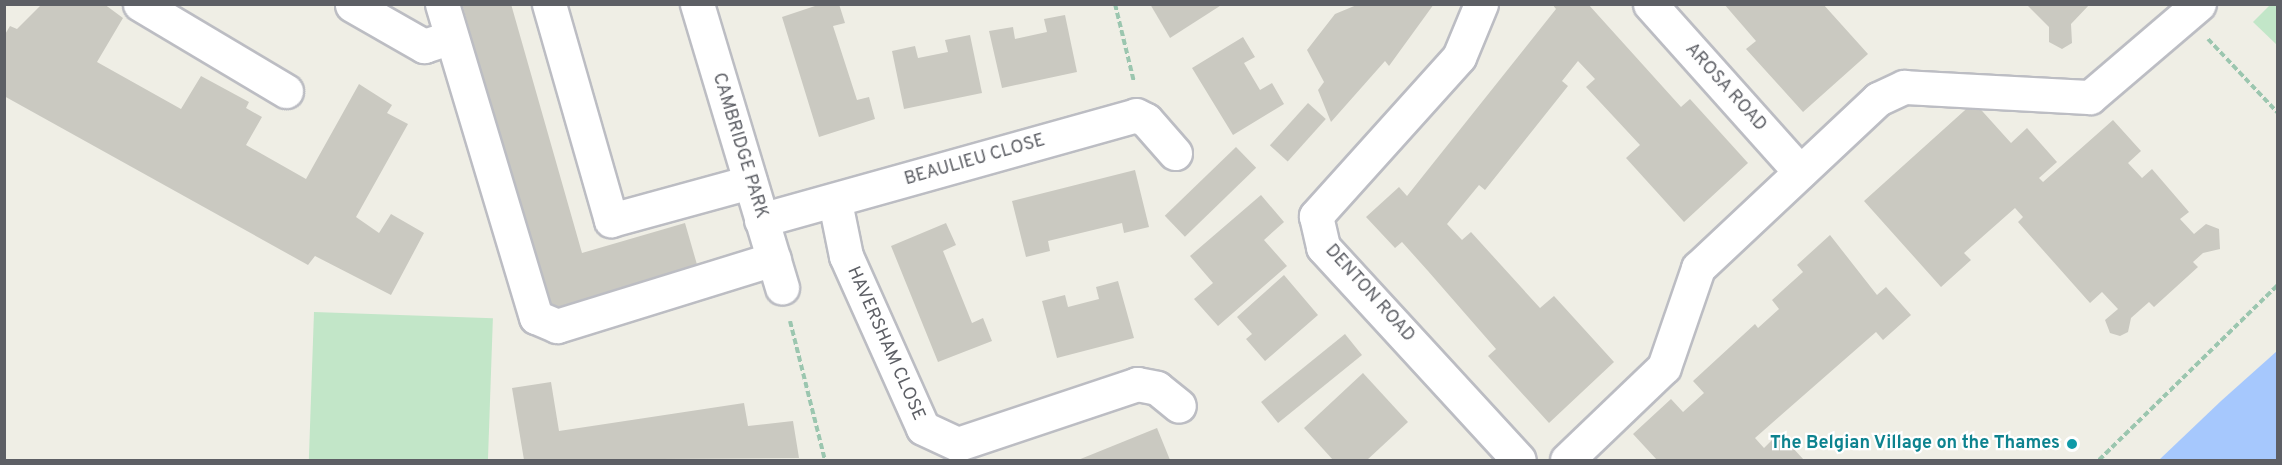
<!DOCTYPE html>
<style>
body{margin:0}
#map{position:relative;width:2282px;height:465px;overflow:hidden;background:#efeee5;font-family:Overpass,sans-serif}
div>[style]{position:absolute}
.green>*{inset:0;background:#c2e6c8;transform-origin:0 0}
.water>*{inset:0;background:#a6c8fd}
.building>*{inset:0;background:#cac9c1;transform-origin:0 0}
.path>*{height:4px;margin-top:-2px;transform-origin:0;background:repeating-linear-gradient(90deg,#9bc6af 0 6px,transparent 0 9px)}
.roads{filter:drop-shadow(2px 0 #bcbdc3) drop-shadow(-2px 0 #bcbdc3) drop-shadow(0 2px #bcbdc3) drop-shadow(0 -2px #bcbdc3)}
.minor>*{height:33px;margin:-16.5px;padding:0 16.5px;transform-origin:16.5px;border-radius:16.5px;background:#fff}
.dots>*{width:16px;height:16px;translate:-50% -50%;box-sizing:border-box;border:3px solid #fff;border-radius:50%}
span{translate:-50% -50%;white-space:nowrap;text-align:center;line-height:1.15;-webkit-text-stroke:4.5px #fff;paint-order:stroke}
.street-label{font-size:18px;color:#5d5f65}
.culture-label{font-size:18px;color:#0d838f;font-weight:700}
.right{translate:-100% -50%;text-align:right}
.frame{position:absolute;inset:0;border:6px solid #5d5f65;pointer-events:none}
</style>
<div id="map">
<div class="green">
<div style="clip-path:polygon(2270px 5px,2277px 5px,2277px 45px,2253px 22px)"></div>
<div style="left:314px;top:312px;width:179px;height:148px;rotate:2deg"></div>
</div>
<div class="water">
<div style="clip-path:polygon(2277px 351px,2277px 460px,2159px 460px,2221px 401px)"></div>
</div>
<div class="building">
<div style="clip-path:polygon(42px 4px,104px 4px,123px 18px,97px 62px,181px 109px,201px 76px,249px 102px,246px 108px,262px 117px,246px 145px,306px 179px,359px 84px,392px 105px,387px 113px,408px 124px,356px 217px,379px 233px,391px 214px,424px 233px,391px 295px,315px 256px,308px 265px,4px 96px,4px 36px,10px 26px,17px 29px)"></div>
<div style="clip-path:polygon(462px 4px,511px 4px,582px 253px,685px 223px,698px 268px,549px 310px)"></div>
<div style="clip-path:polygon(821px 4px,839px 4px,845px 23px,833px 26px,857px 100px,869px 97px,875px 119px,819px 137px,782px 17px)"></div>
<div style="clip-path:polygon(1150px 4px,1223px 4px,1170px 38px)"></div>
<div style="clip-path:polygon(1359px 4px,1434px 4px,1389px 66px,1385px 61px,1331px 122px,1318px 90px,1324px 82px,1307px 50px,1335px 14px)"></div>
<div style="clip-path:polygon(1552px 4px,1588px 4px,1681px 107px,1690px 99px,1748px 163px,1684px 222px,1626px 158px,1640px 145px,1586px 87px,1595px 79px,1578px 61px,1562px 81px,1568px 86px,1485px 190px,1479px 185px,1447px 224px,1462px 240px,1471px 232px,1540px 308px,1554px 296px,1614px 362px,1549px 423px,1488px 356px,1496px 349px,1428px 271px,1402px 242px,1395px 248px,1366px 217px,1399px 187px,1407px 196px,1556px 9px)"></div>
<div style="clip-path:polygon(1724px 4px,1823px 4px,1868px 54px,1803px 112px,1746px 49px,1756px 41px)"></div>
<div style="clip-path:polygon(2026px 4px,2090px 4px,2071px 24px,2072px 43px,2062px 49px,2049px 42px,2049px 27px)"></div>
<div style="clip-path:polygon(1065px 15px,1077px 72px,1002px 88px,989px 31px,1013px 27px,1015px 39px,1047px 32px,1044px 19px)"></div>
<div style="clip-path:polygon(970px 35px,982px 93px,904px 109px,892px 51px,915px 46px,918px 58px,948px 52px,945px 40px)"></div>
<div style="clip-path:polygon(1243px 37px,1255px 57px,1244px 63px,1260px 90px,1272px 83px,1284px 104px,1233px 135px,1192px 68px)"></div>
<div style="clip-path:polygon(1974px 102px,2011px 143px,2027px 128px,2057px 162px,2039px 178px,2043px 182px,2113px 120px,2141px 151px,2128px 163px,2142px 178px,2152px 169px,2189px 212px,2180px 219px,2194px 234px,2206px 224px,2219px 229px,2220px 249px,2203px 253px,2193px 262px,2198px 267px,2154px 307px,2149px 302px,2131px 318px,2128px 332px,2120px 336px,2110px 333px,2105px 320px,2118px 309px,2102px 292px,2090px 303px,2018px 222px,2023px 217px,2015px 208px,1964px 253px,1971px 260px,1941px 287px,1864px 201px)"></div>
<div style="left:1308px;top:103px;width:24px;height:57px;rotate:42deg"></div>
<div style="left:1236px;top:147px;width:29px;height:99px;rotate:46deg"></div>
<div style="clip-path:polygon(1135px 170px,1149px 227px,1124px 233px,1122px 223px,1048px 241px,1050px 251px,1026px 257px,1012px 201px)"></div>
<div style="clip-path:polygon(1261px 195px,1284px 222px,1264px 240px,1287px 266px,1218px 326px,1194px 299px,1213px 283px,1190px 256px)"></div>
<div style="clip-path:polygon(946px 223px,956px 245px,943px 251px,972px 323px,983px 318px,992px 341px,938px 362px,891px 246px)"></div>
<div style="clip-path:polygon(1830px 235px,1877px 295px,1886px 287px,1911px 315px,1883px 340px,1876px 332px,1755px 438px,1764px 448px,1779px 433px,1804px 460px,1657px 460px,1633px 434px,1671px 399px,1683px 412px,1704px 393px,1693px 381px,1755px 324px,1758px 328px,1779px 309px,1772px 300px,1803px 272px,1797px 265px)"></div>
<div style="clip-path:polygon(1284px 275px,1318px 315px,1265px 361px,1246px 339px,1252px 334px,1237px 317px)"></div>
<div style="clip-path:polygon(1118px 281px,1134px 338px,1057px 358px,1042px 301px,1065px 295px,1068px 307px,1099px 299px,1096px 287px)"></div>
<div style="left:1345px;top:334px;width:27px;height:108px;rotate:51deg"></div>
<div style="clip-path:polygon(1363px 373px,1408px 422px,1367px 460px,1333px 460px,1304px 428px)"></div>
<div style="clip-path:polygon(551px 382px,559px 431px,744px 403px,748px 426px,793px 421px,799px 458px,524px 460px,512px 388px)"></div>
<div style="clip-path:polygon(1157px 428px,1170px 460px,1078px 460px)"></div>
</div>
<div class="path">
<div style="left:1115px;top:4px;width:80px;rotate:76.3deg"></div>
<div style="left:2208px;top:39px;width:102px;rotate:46.6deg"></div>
<div style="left:790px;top:321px;width:143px;rotate:75.9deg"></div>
<div style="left:2099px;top:460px;width:250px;rotate:-44.4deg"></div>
</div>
<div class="roads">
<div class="minor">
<div style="left:140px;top:4px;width:170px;rotate:30.8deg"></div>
<div style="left:442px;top:4px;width:327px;rotate:73.3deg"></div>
<div style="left:536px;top:317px;width:23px;rotate:23deg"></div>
<div style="left:557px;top:326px;width:227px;rotate:-17.2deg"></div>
<div style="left:549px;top:4px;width:225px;rotate:74deg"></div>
<div style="left:611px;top:220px;width:144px;rotate:-15.3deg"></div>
<div style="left:697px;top:4px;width:296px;rotate:73.3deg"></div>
<div style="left:1481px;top:4px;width:57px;rotate:112.5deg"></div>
<div style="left:1459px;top:57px;width:214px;rotate:132deg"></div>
<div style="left:1316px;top:216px;width:32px;rotate:77deg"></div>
<div style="left:1323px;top:247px;width:289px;rotate:47.4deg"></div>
<div style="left:1650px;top:4px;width:225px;rotate:48.2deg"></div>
<div style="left:352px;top:5px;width:83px;rotate:29.7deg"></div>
<div style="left:424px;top:46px;width:28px;rotate:-18deg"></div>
<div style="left:835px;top:202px;width:55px;rotate:78.5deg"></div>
<div style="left:846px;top:256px;width:188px;rotate:65.9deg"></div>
<div style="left:923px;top:428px;width:38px;rotate:25deg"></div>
<div style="left:958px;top:444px;width:189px;rotate:-18.5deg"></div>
<div style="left:1137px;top:384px;width:20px;rotate:11deg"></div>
<div style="left:1157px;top:388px;width:28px;rotate:39deg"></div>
<div style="left:761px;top:220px;width:389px;rotate:-15.6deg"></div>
<div style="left:1136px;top:115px;width:11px;rotate:27deg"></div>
<div style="left:1146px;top:120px;width:44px;rotate:48.7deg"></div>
<div style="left:1567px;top:460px;width:134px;rotate:-43.8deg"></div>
<div style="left:1664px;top:367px;width:105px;rotate:-71deg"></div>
<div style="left:1698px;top:268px;width:247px;rotate:-43.2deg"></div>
<div style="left:1878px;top:99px;width:29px;rotate:-25deg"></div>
<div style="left:1904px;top:87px;width:186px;rotate:3.1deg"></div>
<div style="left:2090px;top:97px;width:143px;rotate:-40.5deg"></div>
</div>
</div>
<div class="dots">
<div style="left:2072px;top:444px;background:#0f9aa8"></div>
</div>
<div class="street-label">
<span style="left:1725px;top:88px;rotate:48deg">AROSA ROAD</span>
<span style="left:739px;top:146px;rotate:73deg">CAMBRIDGE PARK</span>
<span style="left:975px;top:161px;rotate:-16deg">BEAULIEU CLOSE</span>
<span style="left:1369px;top:294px;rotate:48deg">DENTON ROAD</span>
<span style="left:885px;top:344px;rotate:66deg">HAVERSHAM CLOSE</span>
</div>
<div class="culture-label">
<span class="right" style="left:2060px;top:444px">The Belgian Village on the Thames</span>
</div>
<div class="frame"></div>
</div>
